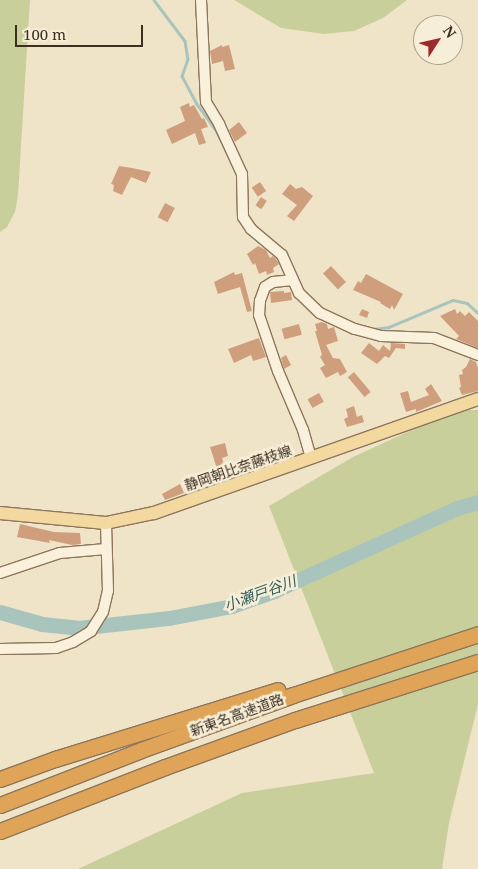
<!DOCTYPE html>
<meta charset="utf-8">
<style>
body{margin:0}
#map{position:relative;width:478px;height:869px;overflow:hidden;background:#f0e4c8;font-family:"Noto Serif","Noto Sans JP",serif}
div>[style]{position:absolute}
.green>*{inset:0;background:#c9cf9b}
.stream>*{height:2.5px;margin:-1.25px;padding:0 1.25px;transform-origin:1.25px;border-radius:1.25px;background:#a9c4bc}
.river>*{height:15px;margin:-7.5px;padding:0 7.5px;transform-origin:7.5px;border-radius:7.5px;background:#a9c4bc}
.building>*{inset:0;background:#cf9f7d;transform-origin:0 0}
.roads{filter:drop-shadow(1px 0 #8d765c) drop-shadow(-1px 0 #8d765c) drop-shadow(0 1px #8d765c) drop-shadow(0 -1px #8d765c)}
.minor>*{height:10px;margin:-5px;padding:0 5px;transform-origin:5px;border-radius:5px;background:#faf1dc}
.major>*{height:12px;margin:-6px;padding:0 6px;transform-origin:6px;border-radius:6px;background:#f3d9a0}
.highway>*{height:15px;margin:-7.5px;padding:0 7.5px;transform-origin:7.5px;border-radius:7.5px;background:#e0a458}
span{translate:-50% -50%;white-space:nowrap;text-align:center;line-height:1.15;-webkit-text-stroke:5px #f7eed8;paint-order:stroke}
.street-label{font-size:14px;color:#3d2e20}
.water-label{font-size:15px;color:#2f5d5a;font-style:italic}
.north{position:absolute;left:413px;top:15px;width:50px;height:50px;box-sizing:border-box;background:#f7eed8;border:1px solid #ada18e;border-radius:50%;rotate:55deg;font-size:14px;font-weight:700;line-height:20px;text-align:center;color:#3d2e20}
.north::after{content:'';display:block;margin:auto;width:18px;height:22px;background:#9e2a2b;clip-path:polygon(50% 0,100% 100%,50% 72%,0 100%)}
.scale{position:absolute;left:15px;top:25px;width:128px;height:22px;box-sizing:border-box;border:2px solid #3d2e20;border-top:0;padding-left:6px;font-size:15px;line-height:18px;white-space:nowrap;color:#3d2e20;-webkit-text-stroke:4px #f7eed8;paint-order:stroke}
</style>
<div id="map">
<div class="green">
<div style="clip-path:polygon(0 0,30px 0,18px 195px,15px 212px,7px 227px,0 232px)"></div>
<div style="clip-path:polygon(234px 0,407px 0,383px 18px,354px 31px,324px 34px,281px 28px)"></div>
<div style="clip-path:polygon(463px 410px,478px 410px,478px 704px,449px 823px,442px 869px,78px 869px,242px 793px,374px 773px,269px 506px,353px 457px,442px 416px)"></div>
</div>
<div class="stream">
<div style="left:154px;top:0;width:51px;rotate:52.9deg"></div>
<div style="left:185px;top:41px;width:18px;rotate:81deg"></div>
<div style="left:188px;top:59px;width:18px;rotate:109deg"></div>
<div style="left:182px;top:76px;width:32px;rotate:62deg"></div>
<div style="left:197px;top:104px;width:34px;rotate:54deg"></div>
<div style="left:217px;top:132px;width:34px;rotate:64deg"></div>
<div style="left:373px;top:329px;width:16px;rotate:-7deg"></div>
<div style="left:389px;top:327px;width:69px;rotate:-22.9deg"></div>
<div style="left:453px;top:300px;width:14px;rotate:12deg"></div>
<div style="left:467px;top:303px;width:15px;rotate:42deg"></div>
</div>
<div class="river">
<div style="left:0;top:612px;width:44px;rotate:15.9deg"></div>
<div style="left:42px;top:624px;width:36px;rotate:6deg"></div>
<div style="left:78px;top:628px;width:92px;rotate:-6.3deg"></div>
<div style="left:169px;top:618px;width:64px;rotate:-10.8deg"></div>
<div style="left:232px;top:606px;width:45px;rotate:-19.7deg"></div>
<div style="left:274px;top:591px;width:201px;rotate:-24.4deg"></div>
<div style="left:457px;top:508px;width:22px;rotate:-16deg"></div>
</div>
<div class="building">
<div style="clip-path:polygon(222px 45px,222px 47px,229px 45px,235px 69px,225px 71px,223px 61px,212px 64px,210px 51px)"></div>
<div style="clip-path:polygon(189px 103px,190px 107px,194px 105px,202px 119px,204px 118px,208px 127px,201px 129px,206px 143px,199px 145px,195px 133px,172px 144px,166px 130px,185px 121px,180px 107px)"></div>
<div style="clip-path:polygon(239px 122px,247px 133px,235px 142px,229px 130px)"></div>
<div style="clip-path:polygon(119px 166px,132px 168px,151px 172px,146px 183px,131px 177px,122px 195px,113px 191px,114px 185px,111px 184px)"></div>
<div style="left:260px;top:182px;width:11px;height:10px;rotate:56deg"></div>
<div style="clip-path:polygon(290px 184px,296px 189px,302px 187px,313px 196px,294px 221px,287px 216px,297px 205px,282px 194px)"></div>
<div style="left:261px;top:197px;width:7px;height:10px;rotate:34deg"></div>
<div style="left:165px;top:203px;width:11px;height:16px;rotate:27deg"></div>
<div style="clip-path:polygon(258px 246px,266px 250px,270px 258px,273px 256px,276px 259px,279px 264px,273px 268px,274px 272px,267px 275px,266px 271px,259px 274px,255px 263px,253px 265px,247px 254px)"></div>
<div style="left:331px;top:266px;width:22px;height:11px;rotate:47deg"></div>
<div style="clip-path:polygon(234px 272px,235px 275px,242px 273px,252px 311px,247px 312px,240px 287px,218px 294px,214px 282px)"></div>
<div style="clip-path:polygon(366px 274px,403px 294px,394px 310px,392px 305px,390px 309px,380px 303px,381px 302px,353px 290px,358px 281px,361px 283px)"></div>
<div style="clip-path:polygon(284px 291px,284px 293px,291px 292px,292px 300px,271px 303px,270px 292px)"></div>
<div style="clip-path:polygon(362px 309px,369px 312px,367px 318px,359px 315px)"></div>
<div style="clip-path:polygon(455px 309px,457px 314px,460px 311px,465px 316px,469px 312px,478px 321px,478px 348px,456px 339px,459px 336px,440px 316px)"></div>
<div style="clip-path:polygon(322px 322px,327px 324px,328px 329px,334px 327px,338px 341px,326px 345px,333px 358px,340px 359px,347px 372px,340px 376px,338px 372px,326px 378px,320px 368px,325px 365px,320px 357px,322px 355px,315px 331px,317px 331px,315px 324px)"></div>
<div style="left:299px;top:324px;width:11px;height:18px;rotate:75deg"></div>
<div style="clip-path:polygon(259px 338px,266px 357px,253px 361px,251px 355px,234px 363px,228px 349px)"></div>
<div style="clip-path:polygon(369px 343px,379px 351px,383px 345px,390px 351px,391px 343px,405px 344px,405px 349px,396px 348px,389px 358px,385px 356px,377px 364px,361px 353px)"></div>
<div style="clip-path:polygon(286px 355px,291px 365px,284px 369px,281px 358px)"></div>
<div style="clip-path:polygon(470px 359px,476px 362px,478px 368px,478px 391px,462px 395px,459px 388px,461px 387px,459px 375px,463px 374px,462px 370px,466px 367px)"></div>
<div style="left:354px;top:372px;width:26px;height:8px;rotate:50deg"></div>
<div style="clip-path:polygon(431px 384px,442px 401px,416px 412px,416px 409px,406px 412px,400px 393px,408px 391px,411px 402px,429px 395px,425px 389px)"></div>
<div style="left:319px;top:393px;width:10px;height:13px;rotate:61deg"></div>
<div style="clip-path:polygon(354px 406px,357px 417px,362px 415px,364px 422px,347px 427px,344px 419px,348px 417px,346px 409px)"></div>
<div style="clip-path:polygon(225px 443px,228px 456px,222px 458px,227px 475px,220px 478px,210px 447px)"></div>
<div style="clip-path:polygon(180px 484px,184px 493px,165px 500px,162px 494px)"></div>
<div style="clip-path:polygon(20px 524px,54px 532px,80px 533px,81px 544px,72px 545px,49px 540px,50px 543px,17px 537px)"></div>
</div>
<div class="roads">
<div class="minor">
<div style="left:201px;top:0;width:102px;rotate:87.2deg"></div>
<div style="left:206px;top:102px;width:26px;rotate:59deg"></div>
<div style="left:219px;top:124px;width:55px;rotate:65.3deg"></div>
<div style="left:242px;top:174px;width:43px;rotate:88.7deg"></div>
<div style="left:243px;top:217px;width:14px;rotate:56deg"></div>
<div style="left:251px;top:229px;width:40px;rotate:40deg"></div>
<div style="left:282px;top:255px;width:42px;rotate:65.9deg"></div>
<div style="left:299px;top:293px;width:29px;rotate:44deg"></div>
<div style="left:320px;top:313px;width:38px;rotate:25deg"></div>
<div style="left:355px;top:329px;width:27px;rotate:15deg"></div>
<div style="left:381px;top:336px;width:53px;rotate:2.2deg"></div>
<div style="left:434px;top:338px;width:47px;rotate:21.1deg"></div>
<div style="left:293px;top:280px;width:20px;rotate:174deg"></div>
<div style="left:273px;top:282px;width:9px;rotate:148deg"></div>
<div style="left:265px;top:287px;width:15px;rotate:110deg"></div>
<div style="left:260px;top:301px;width:14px;rotate:94deg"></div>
<div style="left:259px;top:315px;width:59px;rotate:71.3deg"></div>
<div style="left:278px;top:371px;width:64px;rotate:67deg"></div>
<div style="left:303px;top:430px;width:29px;rotate:74deg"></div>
<div style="left:0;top:573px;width:63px;rotate:-18.4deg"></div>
<div style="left:60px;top:553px;width:46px;rotate:-5deg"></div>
<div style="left:0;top:649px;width:56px;rotate:-1deg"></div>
<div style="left:56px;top:648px;width:18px;rotate:-19deg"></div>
<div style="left:73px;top:642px;width:21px;rotate:-31deg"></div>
<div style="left:91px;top:631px;width:22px;rotate:-58deg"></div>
<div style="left:103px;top:612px;width:22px;rotate:-77deg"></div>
<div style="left:108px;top:591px;width:68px;rotate:-91.7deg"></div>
</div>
<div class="major">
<div style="left:0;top:513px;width:106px;rotate:5.4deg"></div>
<div style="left:106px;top:523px;width:49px;rotate:-11.8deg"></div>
<div style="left:154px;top:513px;width:343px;rotate:-19.4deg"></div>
</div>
<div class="highway">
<div style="left:0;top:779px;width:59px;rotate:-20deg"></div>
<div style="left:55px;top:759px;width:233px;rotate:-17.2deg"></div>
<div style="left:0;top:805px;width:151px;rotate:-21.3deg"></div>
<div style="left:141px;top:750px;width:162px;rotate:-19.9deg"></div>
<div style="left:293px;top:695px;width:195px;rotate:-18.2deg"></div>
<div style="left:0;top:831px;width:177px;rotate:-21.2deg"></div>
<div style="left:165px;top:767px;width:138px;rotate:-19.9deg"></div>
<div style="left:295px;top:720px;width:192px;rotate:-17.6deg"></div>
</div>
</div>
<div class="street-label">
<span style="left:238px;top:468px;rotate:-19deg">静岡朝比奈藤枝線</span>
<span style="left:237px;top:715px;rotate:-20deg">新東名高速道路</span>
</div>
<div class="water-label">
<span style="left:260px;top:593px;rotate:-20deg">小瀬戸谷川</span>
</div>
<div class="north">N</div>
<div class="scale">100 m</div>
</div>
